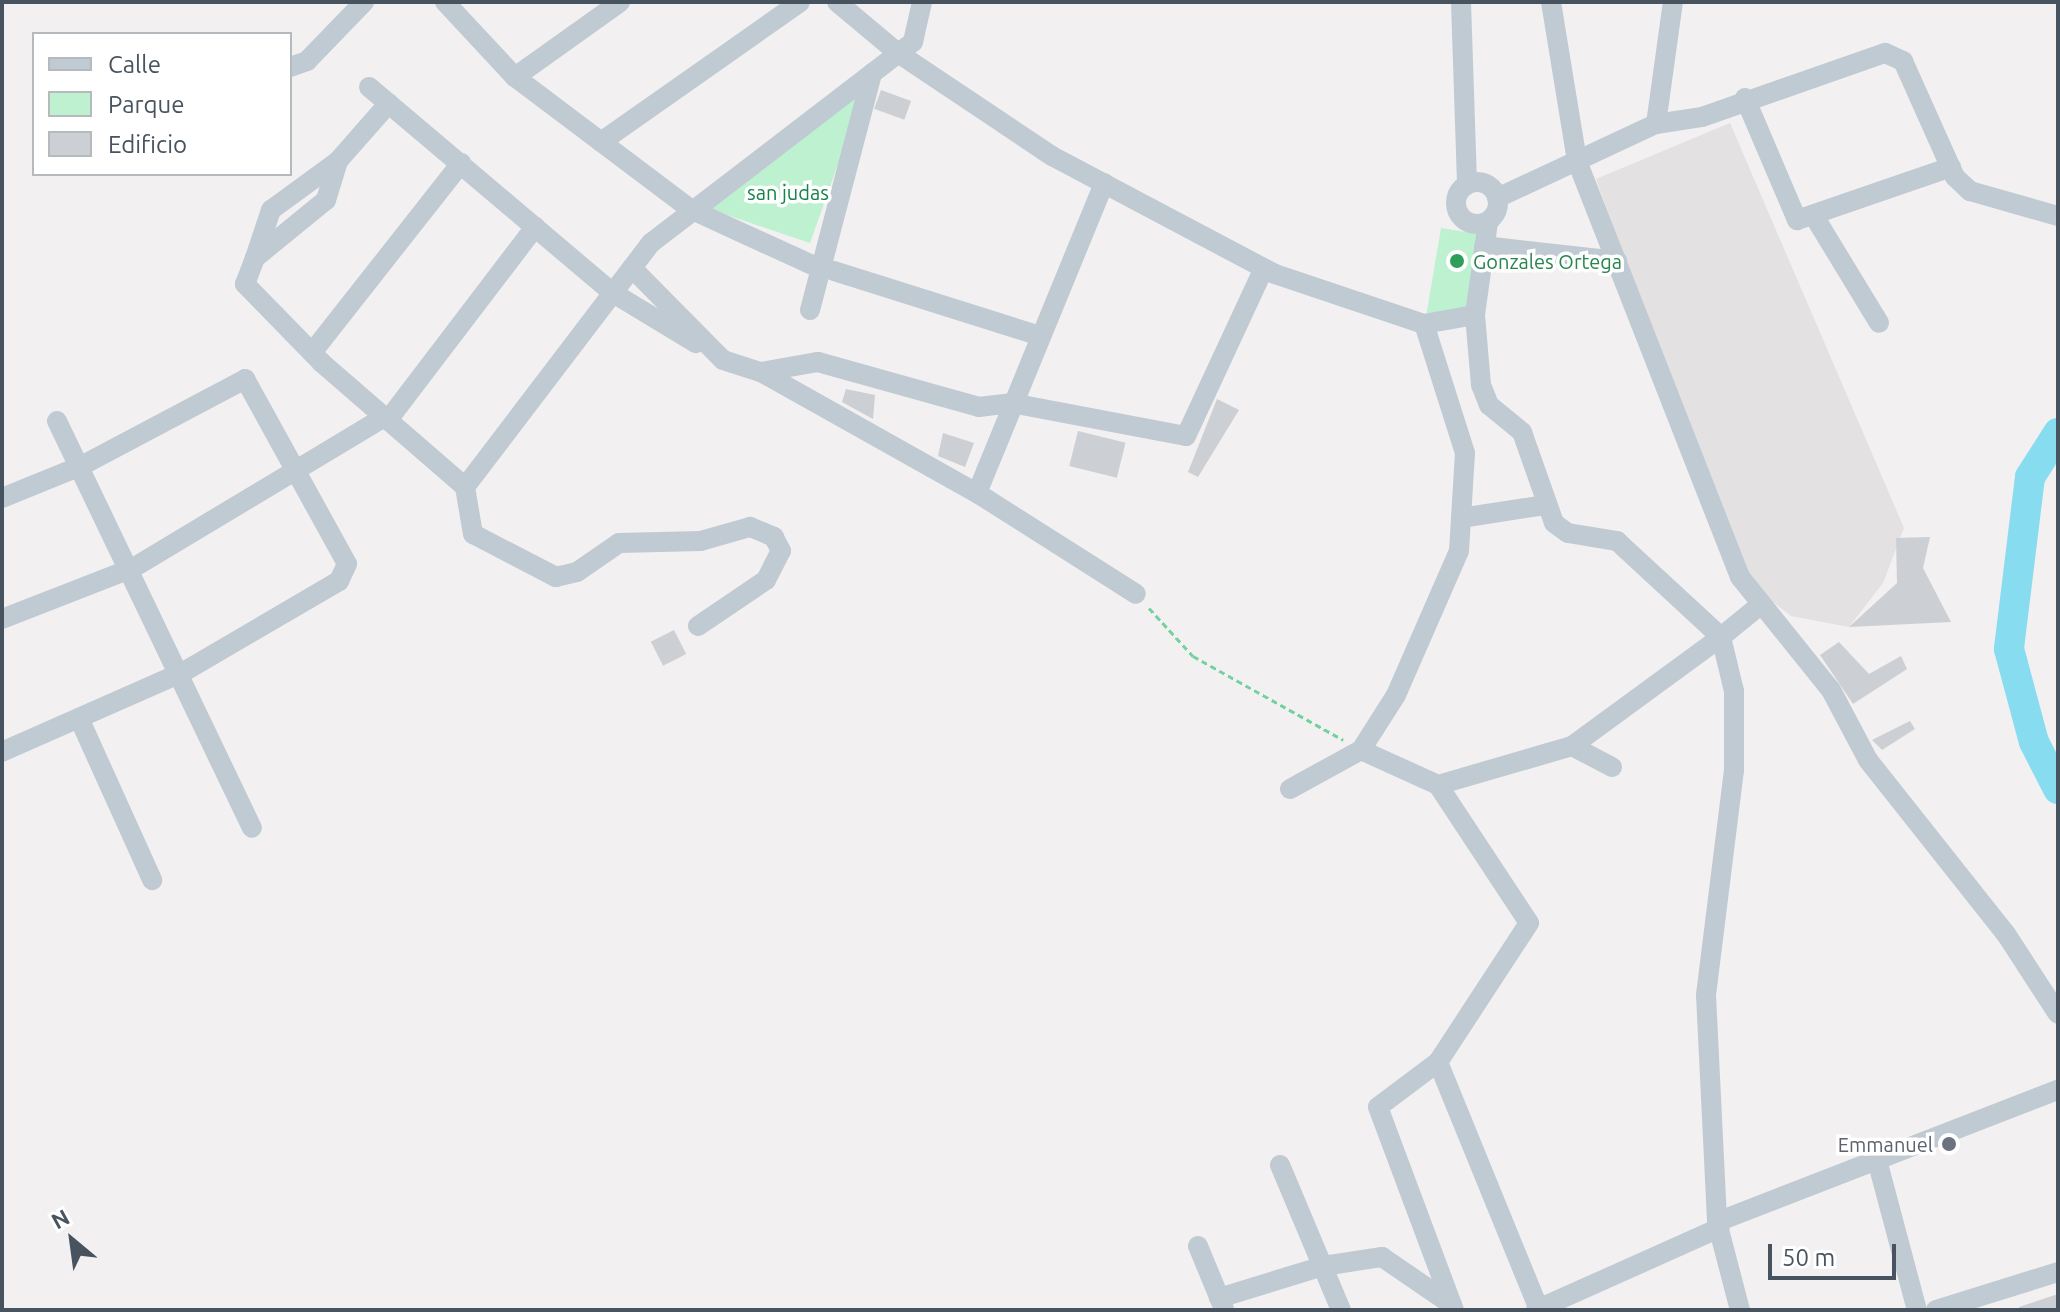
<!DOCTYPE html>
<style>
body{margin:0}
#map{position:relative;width:2060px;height:1312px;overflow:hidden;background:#f2f0f0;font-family:Ubuntu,sans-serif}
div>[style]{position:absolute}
.education>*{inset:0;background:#e3e1e2}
.green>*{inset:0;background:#bdf1d0}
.river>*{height:30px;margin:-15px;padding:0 15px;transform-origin:15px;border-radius:15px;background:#88dcf0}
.building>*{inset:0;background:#cccfd4;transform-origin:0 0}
.path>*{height:3px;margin-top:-1.5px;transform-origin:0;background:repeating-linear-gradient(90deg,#73d1a1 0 6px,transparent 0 10px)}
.minor>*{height:20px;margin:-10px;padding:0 10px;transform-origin:10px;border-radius:10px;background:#c0cad2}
.minor>.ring{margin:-10px;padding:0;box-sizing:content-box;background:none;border:20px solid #c0cad2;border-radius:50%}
.dots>*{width:22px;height:22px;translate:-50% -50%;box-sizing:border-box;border:4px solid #fff;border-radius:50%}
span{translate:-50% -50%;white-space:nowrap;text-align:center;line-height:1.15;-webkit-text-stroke:7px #fff;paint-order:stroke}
.park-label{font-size:20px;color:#138449}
.leisure-label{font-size:20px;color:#27864d}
.left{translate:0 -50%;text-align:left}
.worship-label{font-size:20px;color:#5b616d}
.right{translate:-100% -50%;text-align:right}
.frame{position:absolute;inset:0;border:4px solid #47535e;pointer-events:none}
.legend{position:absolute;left:32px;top:32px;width:260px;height:144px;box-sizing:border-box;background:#fff;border:2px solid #b5babf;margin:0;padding:10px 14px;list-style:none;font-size:24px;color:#47535e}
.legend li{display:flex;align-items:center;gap:16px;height:40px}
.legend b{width:40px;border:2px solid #b5babf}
.north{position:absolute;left:32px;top:1200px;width:80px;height:80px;-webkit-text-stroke:6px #fff;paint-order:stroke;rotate:331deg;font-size:22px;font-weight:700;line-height:32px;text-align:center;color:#47535e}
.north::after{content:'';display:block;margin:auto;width:28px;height:36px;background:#47535e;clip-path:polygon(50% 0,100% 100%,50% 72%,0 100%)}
.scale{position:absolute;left:1768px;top:1244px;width:128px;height:36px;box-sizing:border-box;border:4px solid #47535e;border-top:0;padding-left:10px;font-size:24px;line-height:28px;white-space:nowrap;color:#47535e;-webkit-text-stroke:6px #fff;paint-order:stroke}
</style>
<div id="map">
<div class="education">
<div style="clip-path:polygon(1730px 123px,1904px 528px,1883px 583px,1849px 627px,1791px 616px,1740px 577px,1596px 179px)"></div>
</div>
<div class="green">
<div style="clip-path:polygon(869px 77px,810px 243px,704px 207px)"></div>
<div style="clip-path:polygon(1441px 228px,1484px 235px,1465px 316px,1425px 323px)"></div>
</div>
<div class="river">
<div style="left:2058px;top:433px;width:52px;rotate:122.5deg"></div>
<div style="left:2030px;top:477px;width:173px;rotate:97deg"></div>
<div style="left:2009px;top:649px;width:96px;rotate:75deg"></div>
<div style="left:2034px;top:742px;width:53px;rotate:62.9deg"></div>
</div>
<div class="building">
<div style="left:881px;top:90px;width:32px;height:20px;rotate:20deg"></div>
<div style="clip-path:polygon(846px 389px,875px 395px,873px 419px,842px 402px)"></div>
<div style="clip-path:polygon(1217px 399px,1239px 410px,1198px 477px,1188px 472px)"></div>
<div style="left:1078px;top:431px;width:49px;height:36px;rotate:14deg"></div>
<div style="clip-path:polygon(943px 433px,974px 443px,965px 467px,938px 456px)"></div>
<div style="clip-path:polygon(1930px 537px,1923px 568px,1951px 622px,1849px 627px,1897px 583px,1896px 538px)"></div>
<div style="left:674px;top:630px;width:27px;height:26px;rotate:63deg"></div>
<div style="clip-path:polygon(1839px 642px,1869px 674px,1901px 656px,1907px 669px,1853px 704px,1820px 655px)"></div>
<div style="clip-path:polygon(1910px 721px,1915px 729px,1882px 750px,1872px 740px)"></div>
<div style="clip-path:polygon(2058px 1294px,2058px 1310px,2019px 1310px,2019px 1307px)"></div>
</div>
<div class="path">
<div style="left:1149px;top:608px;width:65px;rotate:47.5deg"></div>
<div style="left:1193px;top:656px;width:172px;rotate:29.2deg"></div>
</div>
<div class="minor">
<div style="left:445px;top:2px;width:103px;rotate:47deg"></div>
<div style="left:515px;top:77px;width:219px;rotate:37deg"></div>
<div style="left:690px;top:209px;width:144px;rotate:24.6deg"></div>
<div style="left:837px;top:2px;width:80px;rotate:39.9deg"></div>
<div style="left:898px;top:53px;width:185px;rotate:33.8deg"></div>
<div style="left:1052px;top:156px;width:252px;rotate:27.9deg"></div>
<div style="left:1275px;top:274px;width:157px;rotate:18.6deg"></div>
<div style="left:1424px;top:324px;width:52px;rotate:-10deg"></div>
<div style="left:1461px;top:2px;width:183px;rotate:88.1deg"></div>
<div style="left:1551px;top:2px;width:161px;rotate:80.7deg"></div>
<div style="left:1577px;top:161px;width:447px;rotate:68.6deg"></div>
<div style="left:1740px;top:577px;width:145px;rotate:51.2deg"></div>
<div style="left:1831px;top:690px;width:79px;rotate:62.1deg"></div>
<div style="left:1868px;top:760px;width:222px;rotate:51.6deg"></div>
<div style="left:2006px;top:934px;width:95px;rotate:57deg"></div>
<div style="left:290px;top:67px;width:18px;rotate:-19deg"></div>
<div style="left:307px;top:61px;width:82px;rotate:-46deg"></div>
<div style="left:515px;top:77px;width:129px;rotate:-35.5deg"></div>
<div style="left:369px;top:87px;width:319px;rotate:40.2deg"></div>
<div style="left:613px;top:293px;width:97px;rotate:31.1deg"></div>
<div style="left:1745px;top:98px;width:133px;rotate:66.9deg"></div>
<div style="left:1797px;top:220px;width:163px;rotate:-19deg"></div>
<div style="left:1656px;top:124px;width:123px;rotate:-82.1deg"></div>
<div style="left:601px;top:142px;width:243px;rotate:-35.1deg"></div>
<div style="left:338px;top:161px;width:41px;rotate:107.1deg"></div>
<div style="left:326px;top:200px;width:92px;rotate:140.8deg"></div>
<div style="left:255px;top:258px;width:28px;rotate:111deg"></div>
<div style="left:245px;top:284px;width:110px;rotate:45.7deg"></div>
<div style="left:322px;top:363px;width:189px;rotate:40.9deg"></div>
<div class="ring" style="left:1456px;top:182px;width:22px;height:22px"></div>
<div style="left:1497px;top:198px;width:175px;rotate:-25deg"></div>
<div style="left:1656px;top:124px;width:47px;rotate:-8.7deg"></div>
<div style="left:1702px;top:117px;width:194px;rotate:-19.3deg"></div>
<div style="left:1885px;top:53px;width:20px;rotate:24deg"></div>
<div style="left:1903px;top:61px;width:127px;rotate:65.9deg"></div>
<div style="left:1955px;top:177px;width:21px;rotate:43deg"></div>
<div style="left:1970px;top:191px;width:91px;rotate:15.9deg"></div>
<div style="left:1814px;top:216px;width:125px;rotate:58.7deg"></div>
<div style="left:1488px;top:222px;width:94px;rotate:98deg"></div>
<div style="left:1475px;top:315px;width:70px;rotate:85.1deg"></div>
<div style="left:1481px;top:385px;width:22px;rotate:68deg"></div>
<div style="left:1489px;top:405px;width:43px;rotate:39.3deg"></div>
<div style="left:1522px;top:432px;width:96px;rotate:70.6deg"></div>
<div style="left:1554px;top:523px;width:17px;rotate:36deg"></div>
<div style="left:1568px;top:533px;width:50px;rotate:9.3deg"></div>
<div style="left:1617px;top:541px;width:142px;rotate:42.7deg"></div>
<div style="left:1721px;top:637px;width:49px;rotate:-39.2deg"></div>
<div style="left:1484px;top:246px;width:134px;rotate:6.4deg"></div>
<div style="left:255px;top:258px;width:51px;rotate:-71.6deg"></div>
<div style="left:271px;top:210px;width:83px;rotate:-36.2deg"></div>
<div style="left:338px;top:161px;width:77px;rotate:-48.7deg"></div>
<div style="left:632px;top:268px;width:129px;rotate:45.3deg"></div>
<div style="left:723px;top:360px;width:40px;rotate:18deg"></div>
<div style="left:761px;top:372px;width:248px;rotate:29.3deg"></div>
<div style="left:977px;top:493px;width:335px;rotate:-67.7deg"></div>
<div style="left:834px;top:271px;width:216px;rotate:17.5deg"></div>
<div style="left:810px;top:310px;width:245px;rotate:-75.3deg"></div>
<div style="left:314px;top:350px;width:238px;rotate:-51.8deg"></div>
<div style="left:761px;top:372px;width:58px;rotate:-10deg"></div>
<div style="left:818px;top:362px;width:167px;rotate:15.6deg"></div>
<div style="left:979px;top:407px;width:32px;rotate:-7deg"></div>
<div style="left:1011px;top:403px;width:178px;rotate:10.7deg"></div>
<div style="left:1186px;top:436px;width:185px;rotate:-65.1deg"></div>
<div style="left:388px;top:420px;width:243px;rotate:-52.7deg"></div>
<div style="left:57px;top:421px;width:451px;rotate:64.4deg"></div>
<div style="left:977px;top:493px;width:188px;rotate:32.4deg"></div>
<div style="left:2px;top:498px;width:85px;rotate:-22.1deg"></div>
<div style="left:81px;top:466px;width:186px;rotate:-27.9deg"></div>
<div style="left:245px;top:379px;width:211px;rotate:61.1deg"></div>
<div style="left:347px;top:564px;width:19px;rotate:115deg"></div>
<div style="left:339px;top:581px;width:181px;rotate:149.7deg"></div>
<div style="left:183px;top:672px;width:198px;rotate:156.2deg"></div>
<div style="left:1461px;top:518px;width:85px;rotate:-8.8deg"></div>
<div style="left:2px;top:619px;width:141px;rotate:-21.3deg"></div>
<div style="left:133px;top:568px;width:293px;rotate:-31deg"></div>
<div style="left:698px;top:626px;width:82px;rotate:-34.1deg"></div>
<div style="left:766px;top:580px;width:33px;rotate:-63deg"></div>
<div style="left:781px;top:551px;width:16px;rotate:-117deg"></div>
<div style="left:774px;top:537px;width:26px;rotate:-157deg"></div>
<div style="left:750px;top:527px;width:51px;rotate:164.1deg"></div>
<div style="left:701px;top:541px;width:82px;rotate:178.6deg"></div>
<div style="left:619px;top:543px;width:51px;rotate:145.4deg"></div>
<div style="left:577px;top:572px;width:22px;rotate:167deg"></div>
<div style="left:556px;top:577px;width:93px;rotate:-152.6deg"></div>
<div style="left:473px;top:534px;width:48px;rotate:-99.7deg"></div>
<div style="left:465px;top:487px;width:307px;rotate:-52.7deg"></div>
<div style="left:651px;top:243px;width:330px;rotate:-37.5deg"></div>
<div style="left:913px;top:42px;width:41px;rotate:-77.3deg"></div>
<div style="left:79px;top:718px;width:178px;rotate:65.7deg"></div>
<div style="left:1361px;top:750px;width:85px;rotate:24.4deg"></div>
<div style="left:1438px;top:785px;width:165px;rotate:56.6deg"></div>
<div style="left:1529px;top:923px;width:166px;rotate:123.2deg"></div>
<div style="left:1438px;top:1062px;width:268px;rotate:67.8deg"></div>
<div style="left:1612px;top:767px;width:45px;rotate:-152.3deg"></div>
<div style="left:1572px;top:746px;width:185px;rotate:-36.2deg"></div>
<div style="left:1721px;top:637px;width:56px;rotate:76.5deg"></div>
<div style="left:1734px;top:691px;width:79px;rotate:90deg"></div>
<div style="left:1734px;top:770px;width:227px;rotate:97.1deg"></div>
<div style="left:1706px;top:995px;width:227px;rotate:87.2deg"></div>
<div style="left:1717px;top:1222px;width:91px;rotate:75.4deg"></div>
<div style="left:1438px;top:785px;width:140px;rotate:-16.2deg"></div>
<div style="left:1290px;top:789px;width:81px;rotate:-28.8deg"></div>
<div style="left:1361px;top:750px;width:65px;rotate:-57.5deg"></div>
<div style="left:1396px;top:695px;width:157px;rotate:-66.4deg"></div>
<div style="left:1459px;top:551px;width:98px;rotate:-86.5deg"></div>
<div style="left:1465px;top:453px;width:135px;rotate:-107.6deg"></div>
<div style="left:1438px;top:1062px;width:75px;rotate:143.1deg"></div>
<div style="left:1378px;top:1107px;width:217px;rotate:69.5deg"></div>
<div style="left:1877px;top:1160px;width:155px;rotate:75.1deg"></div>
<div style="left:1280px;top:1165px;width:157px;rotate:67.2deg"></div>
<div style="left:1717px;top:1222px;width:366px;rotate:-21.2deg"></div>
<div style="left:1198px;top:1246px;width:68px;rotate:67.6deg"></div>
<div style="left:1219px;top:1298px;width:109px;rotate:-17.1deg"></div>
<div style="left:1323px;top:1266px;width:60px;rotate:-8.7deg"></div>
<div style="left:1382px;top:1257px;width:85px;rotate:34.4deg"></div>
<div style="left:1536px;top:1310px;width:201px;rotate:-24.1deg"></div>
<div style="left:1936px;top:1310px;width:128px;rotate:-17.3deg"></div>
</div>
<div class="dots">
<div style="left:1457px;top:261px;background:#2e9e5b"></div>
<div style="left:1949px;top:1144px;background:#6b7280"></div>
</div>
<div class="park-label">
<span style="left:788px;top:192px">san judas</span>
</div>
<div class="leisure-label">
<span class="left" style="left:1473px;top:261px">Gonzales Ortega</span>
</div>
<div class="worship-label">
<span class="right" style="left:1933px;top:1144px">Emmanuel</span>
</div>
<div class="frame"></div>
<ul class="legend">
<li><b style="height:10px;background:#c0cad2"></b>Calle</li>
<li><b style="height:22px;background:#bdf1d0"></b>Parque</li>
<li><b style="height:22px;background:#cccfd4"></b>Edificio</li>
</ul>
<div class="north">N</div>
<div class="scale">50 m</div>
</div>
